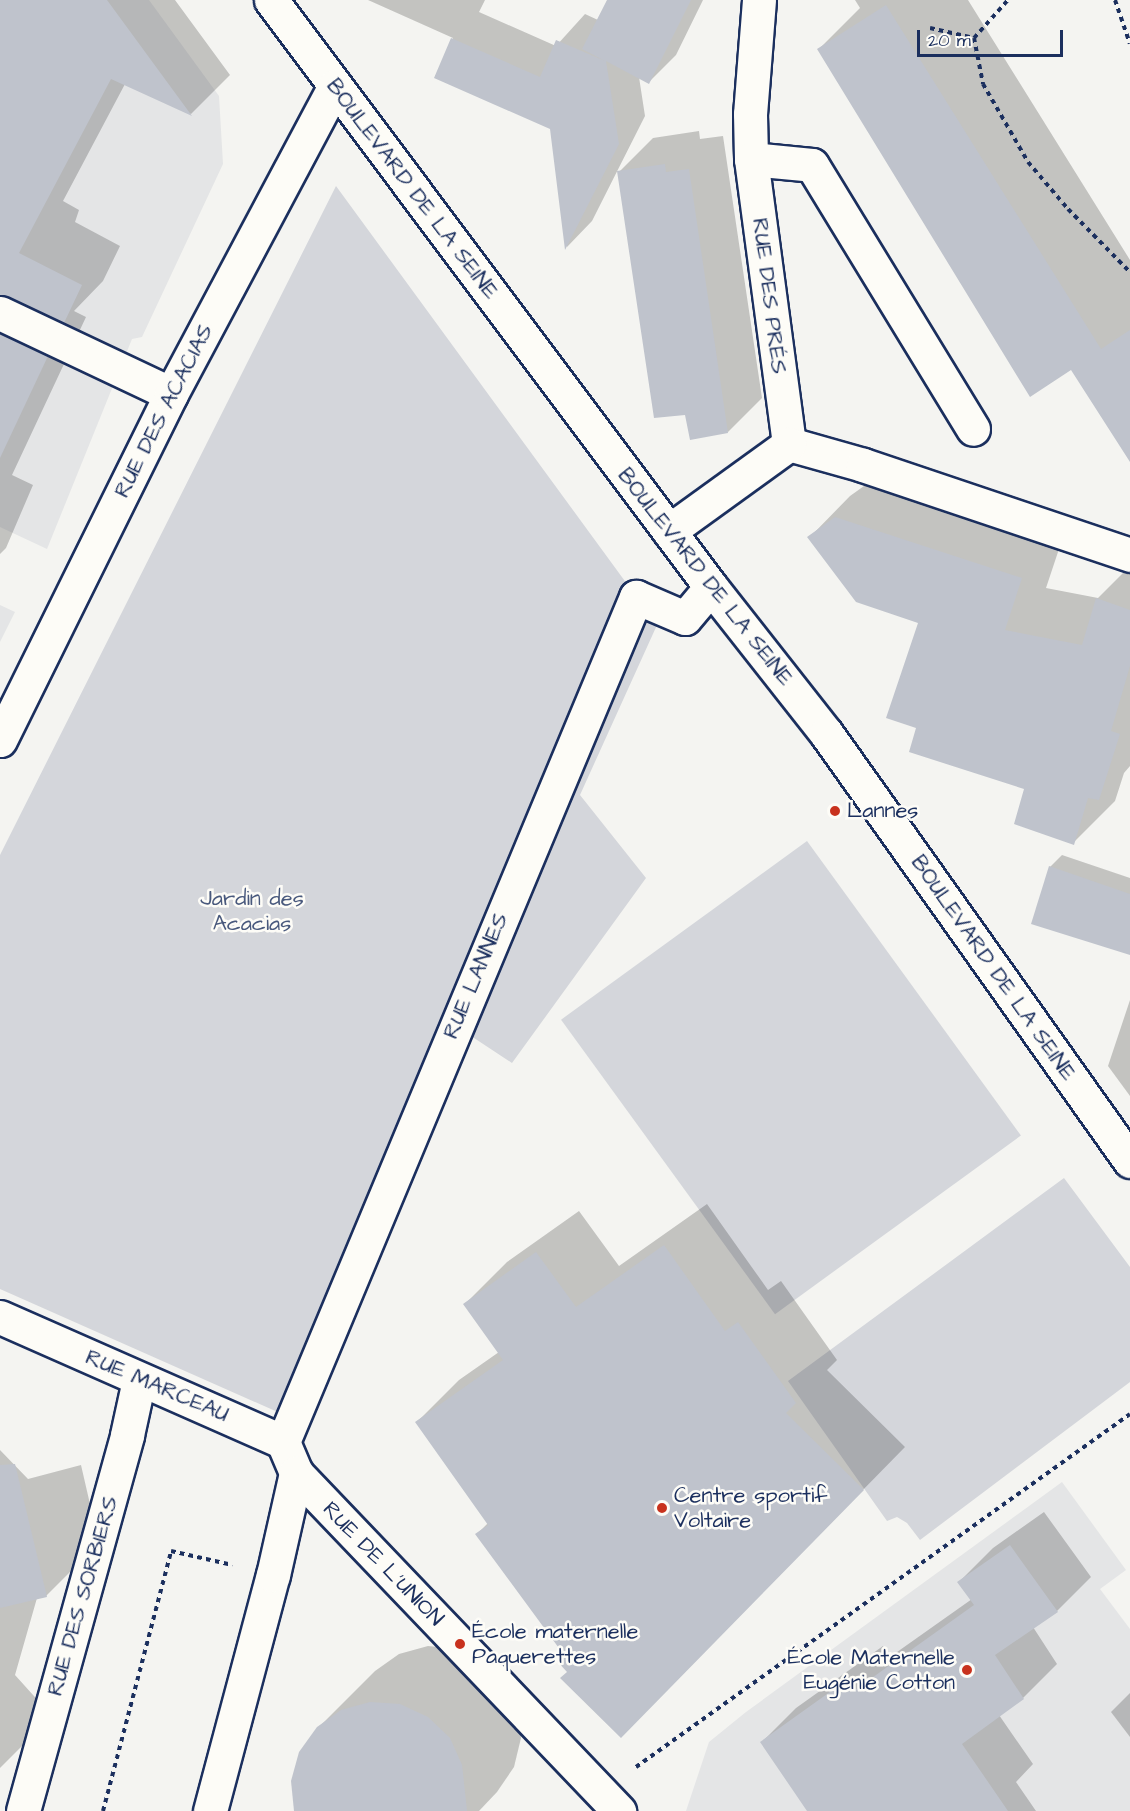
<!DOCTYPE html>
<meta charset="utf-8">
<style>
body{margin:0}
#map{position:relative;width:1130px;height:1811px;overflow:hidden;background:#f4f4f1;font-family:"Architects Daughter",sans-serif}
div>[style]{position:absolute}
.built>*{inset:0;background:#e4e5e6}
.green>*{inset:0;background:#d4d6db;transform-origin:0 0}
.shadow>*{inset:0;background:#0003}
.building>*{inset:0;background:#bfc3cc}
.path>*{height:4px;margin-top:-2px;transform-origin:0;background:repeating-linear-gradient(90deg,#1b2f5e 0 4.5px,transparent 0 9px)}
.roads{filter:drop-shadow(2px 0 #1b2f5e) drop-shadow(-2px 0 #1b2f5e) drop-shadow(0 2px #1b2f5e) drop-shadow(0 -2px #1b2f5e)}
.minor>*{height:33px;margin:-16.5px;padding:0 16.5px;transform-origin:16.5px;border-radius:16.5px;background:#fdfcf7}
.dots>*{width:16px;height:16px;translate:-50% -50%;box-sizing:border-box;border:3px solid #fdfcf7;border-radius:50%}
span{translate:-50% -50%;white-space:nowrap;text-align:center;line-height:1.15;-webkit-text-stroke:5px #fdfcf7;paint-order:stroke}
.street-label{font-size:22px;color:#1b2f5e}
.poi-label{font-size:22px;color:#1b2f5e}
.left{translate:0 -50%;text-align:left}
.right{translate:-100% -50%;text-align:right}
.park-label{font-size:22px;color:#49597d}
.scale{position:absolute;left:917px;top:30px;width:146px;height:27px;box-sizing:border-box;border:3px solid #1b2f5e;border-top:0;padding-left:8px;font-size:18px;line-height:21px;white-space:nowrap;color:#1b2f5e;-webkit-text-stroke:4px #fdfcf7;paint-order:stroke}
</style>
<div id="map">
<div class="built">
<div style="clip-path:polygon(0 0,149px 0,219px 96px,223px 164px,142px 337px,132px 339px,47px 549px,0 527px)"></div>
<div style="clip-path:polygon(0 605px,15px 612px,0 642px)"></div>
<div style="clip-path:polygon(1062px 1482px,1126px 1570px,1100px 1589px,1130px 1629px,1130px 1811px,686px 1811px,709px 1742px,746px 1712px)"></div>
</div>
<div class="green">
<div style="clip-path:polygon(336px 186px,657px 625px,580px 795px,646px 878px,512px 1063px,471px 1036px,307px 1425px,0 1289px,0 855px)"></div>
<div style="left:807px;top:841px;width:364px;height:304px;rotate:54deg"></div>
<div style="clip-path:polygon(1064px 1178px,1130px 1267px,1130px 1382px,920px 1540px,907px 1523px,897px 1517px,887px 1521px,788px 1381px)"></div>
</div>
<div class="shadow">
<div style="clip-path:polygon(0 0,175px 0,230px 75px,191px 114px,125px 84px,63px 201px,79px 210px,75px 222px,120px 246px,103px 281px,74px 311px,86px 317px,12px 475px,33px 485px,6px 548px,0 554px)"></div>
<div style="clip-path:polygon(368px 0,485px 0,479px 12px,556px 46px,585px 14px,598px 20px,609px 0,703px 0,676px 55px,649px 82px,639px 77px,645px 116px,592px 221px,567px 247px,551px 128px,435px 77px,453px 38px)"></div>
<div style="clip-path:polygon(855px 0,968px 0,1130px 260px,1130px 459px,1071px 368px,819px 49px,860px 8px)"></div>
<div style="clip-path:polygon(699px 131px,700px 139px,723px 136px,762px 398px,728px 432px,686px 413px,619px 172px,653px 138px)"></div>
<div style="clip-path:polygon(878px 476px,1063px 537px,1046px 588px,1098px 598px,1130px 566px,1130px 766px,1124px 773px,1115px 801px,1073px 843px,1026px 788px,918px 727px,920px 622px,809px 538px,850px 496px)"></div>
<div style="clip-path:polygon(1062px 855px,1130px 878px,1130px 954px,1050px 867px)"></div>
<div style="clip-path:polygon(1130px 1000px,1130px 1096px,1108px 1066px)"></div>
<div style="clip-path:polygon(707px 1204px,768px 1290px,781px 1281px,837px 1360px,827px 1370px,905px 1447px,663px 1694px,569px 1672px,566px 1655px,477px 1534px,488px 1523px,417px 1422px,459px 1380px,499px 1352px,465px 1304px,507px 1262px,579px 1211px,619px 1266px)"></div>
<div style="clip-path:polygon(0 1450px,28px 1479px,81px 1465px,99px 1543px,46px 1596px,37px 1598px,15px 1675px,52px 1716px,0 1768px)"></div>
<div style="clip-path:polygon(1044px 1512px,1091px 1577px,1057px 1611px,1033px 1627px,1057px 1664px,1023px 1698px,999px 1715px,1033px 1764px,1016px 1782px,1036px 1811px,809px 1811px,762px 1742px,796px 1708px,883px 1646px,890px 1657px,972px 1599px,959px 1582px,993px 1548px)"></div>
<div style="clip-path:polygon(428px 1646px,457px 1649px,518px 1708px,521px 1738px,514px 1767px,497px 1792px,479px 1811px,295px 1811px,318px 1728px,375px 1671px,399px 1654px)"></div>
<div style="clip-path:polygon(1130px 1693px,1130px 1737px,1111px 1712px)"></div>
</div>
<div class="building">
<div style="clip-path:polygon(0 0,107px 0,192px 116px,111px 79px,19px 253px,82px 285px,64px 323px,0 295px)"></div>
<div style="clip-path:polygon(607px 0,691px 0,649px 84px,606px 61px,619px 144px,565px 250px,550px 129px,434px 78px,451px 38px,540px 77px,556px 40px,605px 61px,582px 49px)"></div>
<div style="clip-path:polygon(886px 5px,1101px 349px,1130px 330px,1130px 462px,1071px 370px,1030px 397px,817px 49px)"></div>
<div style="clip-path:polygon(665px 164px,666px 172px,689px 169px,728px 433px,690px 440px,685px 415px,654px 418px,617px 171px)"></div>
<div style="clip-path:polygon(0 334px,48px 356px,0 458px)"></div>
<div style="clip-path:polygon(835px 517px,1022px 578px,1005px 630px,1082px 645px,1096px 598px,1130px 610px,1130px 666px,1111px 731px,1120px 734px,1099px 800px,1088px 798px,1074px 845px,1014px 824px,1024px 789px,909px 752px,916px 728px,886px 718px,918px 623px,856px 602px,807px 537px)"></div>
<div style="clip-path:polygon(1049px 866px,1130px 894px,1130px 955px,1031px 924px)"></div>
<div style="clip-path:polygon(664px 1245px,725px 1331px,738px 1322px,796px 1403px,786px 1413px,864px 1490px,621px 1738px,560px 1678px,567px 1672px,557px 1661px,564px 1655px,475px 1534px,488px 1525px,415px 1422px,503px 1360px,463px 1304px,536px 1252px,576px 1307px)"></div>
<div style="clip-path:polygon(15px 1464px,47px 1597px,0 1608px,0 1465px)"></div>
<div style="clip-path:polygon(1010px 1545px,1058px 1612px,995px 1655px,1024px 1699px,962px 1744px,1008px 1811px,807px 1811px,760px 1742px,848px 1679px,855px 1690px,974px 1605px,957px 1582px)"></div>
<div style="clip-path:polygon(370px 1702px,400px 1704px,428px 1717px,450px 1738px,462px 1765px,467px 1811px,294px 1811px,291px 1781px,299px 1752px,317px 1727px,341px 1710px)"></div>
</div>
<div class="path">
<div style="left:1115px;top:0;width:46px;rotate:71.2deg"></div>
<div style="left:930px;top:28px;width:45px;rotate:12.8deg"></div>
<div style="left:974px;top:38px;width:51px;rotate:-48.2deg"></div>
<div style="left:974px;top:38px;width:47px;rotate:78.9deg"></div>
<div style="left:983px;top:84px;width:90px;rotate:60deg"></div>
<div style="left:1028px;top:162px;width:62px;rotate:49.6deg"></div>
<div style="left:1068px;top:209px;width:88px;rotate:45.5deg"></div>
<div style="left:636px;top:1767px;width:607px;rotate:-35.55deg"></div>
<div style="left:103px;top:1811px;width:269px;rotate:-75.3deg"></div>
<div style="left:171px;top:1551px;width:63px;rotate:12.9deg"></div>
</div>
<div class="roads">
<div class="minor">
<div style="left:271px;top:0;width:734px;rotate:53.15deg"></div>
<div style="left:711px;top:587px;width:186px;rotate:51.8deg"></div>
<div style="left:826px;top:733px;width:525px;rotate:54.61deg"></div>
<div style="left:759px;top:0;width:114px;rotate:94.5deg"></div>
<div style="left:750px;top:114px;width:45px;rotate:88.7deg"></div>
<div style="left:751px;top:159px;width:288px;rotate:82.4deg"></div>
<div style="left:751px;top:159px;width:61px;rotate:5.6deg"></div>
<div style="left:812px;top:165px;width:309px;rotate:58.6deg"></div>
<div style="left:0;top:313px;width:189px;rotate:25.3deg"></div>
<div style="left:789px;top:444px;width:77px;rotate:15.8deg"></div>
<div style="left:863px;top:465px;width:282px;rotate:18.6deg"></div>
<div style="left:669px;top:531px;width:148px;rotate:-35.9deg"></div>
<div style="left:0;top:740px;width:386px;rotate:-63.7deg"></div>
<div style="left:171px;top:394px;width:349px;rotate:-62deg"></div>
<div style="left:0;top:1317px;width:309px;rotate:23.8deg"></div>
<div style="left:283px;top:1442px;width:34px;rotate:67deg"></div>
<div style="left:296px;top:1473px;width:468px;rotate:46.3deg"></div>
<div style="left:283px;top:1442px;width:916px;rotate:-67.33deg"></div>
<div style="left:636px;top:597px;width:53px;rotate:23.2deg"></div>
<div style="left:685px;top:618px;width:40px;rotate:-50deg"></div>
<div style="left:23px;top:1811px;width:390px;rotate:-74.5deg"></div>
<div style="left:127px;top:1435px;width:56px;rotate:-77.7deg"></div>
<div style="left:210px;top:1811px;width:244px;rotate:-75.1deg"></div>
<div style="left:273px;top:1575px;width:105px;rotate:-77.3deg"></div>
</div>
</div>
<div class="dots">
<div style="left:835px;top:811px;background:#c8321e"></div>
<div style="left:662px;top:1508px;background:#c8321e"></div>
<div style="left:460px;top:1644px;background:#c8321e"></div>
<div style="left:967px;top:1670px;background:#c8321e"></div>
</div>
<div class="street-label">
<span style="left:412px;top:189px;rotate:53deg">BOULEVARD DE LA SEINE</span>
<span style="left:769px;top:296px;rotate:83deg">RUE DES PRÉS</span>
<span style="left:164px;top:411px;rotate:-63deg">RUE DES ACACIAS</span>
<span style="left:705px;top:577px;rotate:52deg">BOULEVARD DE LA SEINE</span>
<span style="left:993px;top:968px;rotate:55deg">BOULEVARD DE LA SEINE</span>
<span style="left:476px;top:976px;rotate:-67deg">RUE LANNES</span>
<span style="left:157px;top:1386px;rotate:23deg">RUE MARCEAU</span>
<span style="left:383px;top:1564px;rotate:46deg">RUE DE L'UNION</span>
<span style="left:83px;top:1596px;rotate:-74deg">RUE DES SORBIERS</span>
</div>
<div class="poi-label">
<span class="left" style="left:847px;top:811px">Lannes</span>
<span class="left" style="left:674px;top:1508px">Centre sportif<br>Voltaire</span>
<span class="left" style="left:472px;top:1644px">École maternelle<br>Paquerettes</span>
<span class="right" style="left:955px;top:1670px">École Maternelle<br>Eugénie Cotton</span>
</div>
<div class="park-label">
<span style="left:252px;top:911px">Jardin des<br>Acacias</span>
</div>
<div class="scale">20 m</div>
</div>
